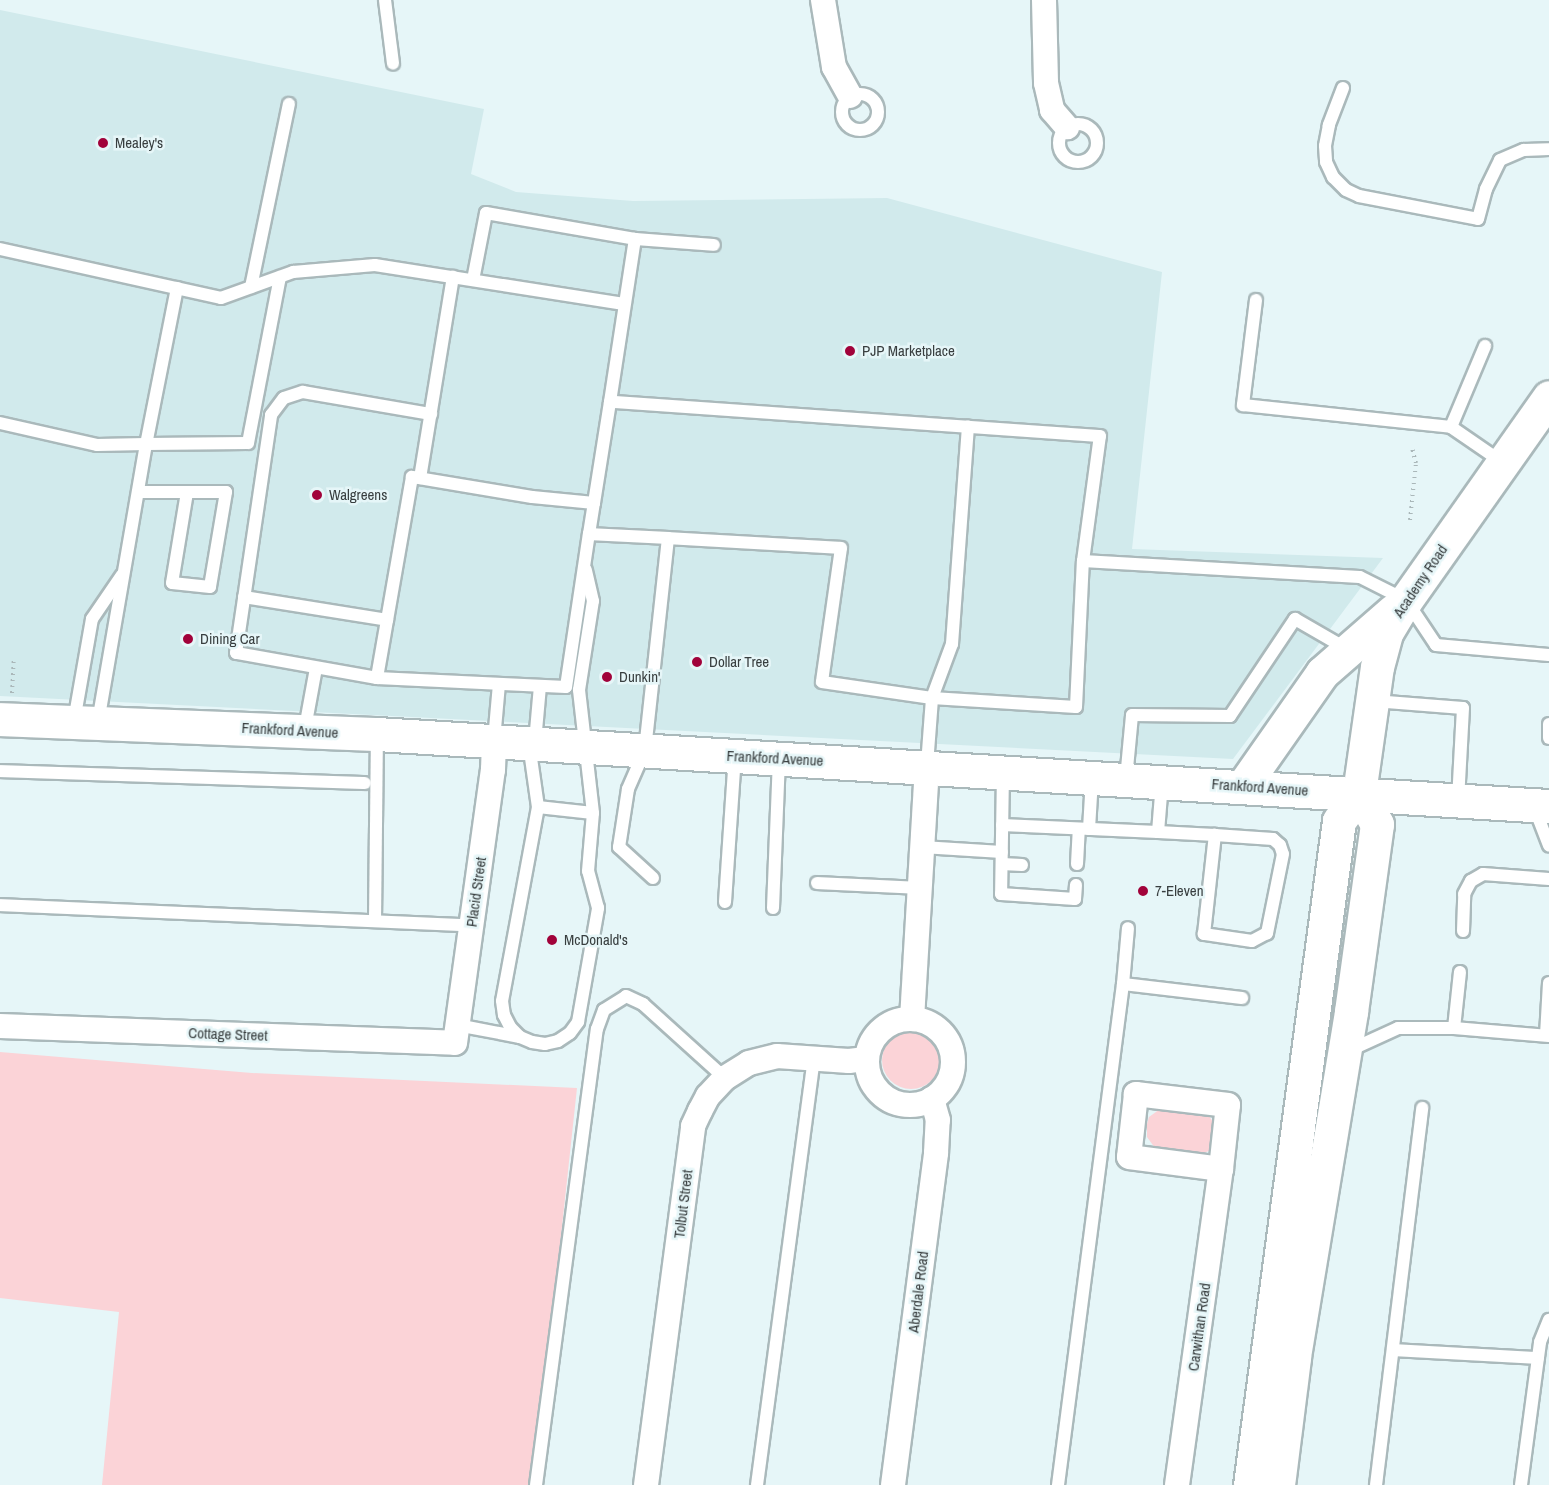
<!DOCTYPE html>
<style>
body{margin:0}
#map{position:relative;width:1549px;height:1485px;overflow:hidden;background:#e6f6f8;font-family:"Archivo Narrow",sans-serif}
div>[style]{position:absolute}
.built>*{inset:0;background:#d1eaec}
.green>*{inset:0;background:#fbd3d7}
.round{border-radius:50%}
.path>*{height:4px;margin-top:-2px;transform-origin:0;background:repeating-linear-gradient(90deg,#aab7b9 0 1.5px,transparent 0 6px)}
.roads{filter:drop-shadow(2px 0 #aab9bb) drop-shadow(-2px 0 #aab9bb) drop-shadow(0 2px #aab9bb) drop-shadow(0 -2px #aab9bb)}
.lane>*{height:12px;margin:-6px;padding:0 6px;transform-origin:6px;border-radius:6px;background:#fff}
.lane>.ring{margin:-6px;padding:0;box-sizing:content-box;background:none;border:12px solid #fff;border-radius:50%}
.street>*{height:24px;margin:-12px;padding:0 12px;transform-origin:12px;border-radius:12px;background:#fff}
.street>.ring{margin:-12px;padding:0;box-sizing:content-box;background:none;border:24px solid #fff;border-radius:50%}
.secondary>*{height:33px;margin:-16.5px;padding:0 16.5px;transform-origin:16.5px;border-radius:16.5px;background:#fff}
.primary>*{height:33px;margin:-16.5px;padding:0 16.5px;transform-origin:16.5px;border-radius:16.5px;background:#fff}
.highway>*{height:33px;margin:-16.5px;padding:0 16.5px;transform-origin:16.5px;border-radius:16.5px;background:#fff}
.dots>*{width:16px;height:16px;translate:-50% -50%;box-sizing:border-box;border:3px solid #e6f6f8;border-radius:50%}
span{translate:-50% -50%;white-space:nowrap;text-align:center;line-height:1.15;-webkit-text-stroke:5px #e6f6f8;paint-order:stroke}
.poi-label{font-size:15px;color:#383e3f}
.left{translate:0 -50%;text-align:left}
.street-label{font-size:15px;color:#383e3f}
</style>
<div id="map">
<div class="built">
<div style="clip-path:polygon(0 10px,484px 109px,471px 174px,516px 192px,633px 201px,887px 198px,1162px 272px,1132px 549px,1383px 558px,1233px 759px,0 696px)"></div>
</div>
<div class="green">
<div class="round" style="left:882px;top:1031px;width:58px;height:58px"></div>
<div style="clip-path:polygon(0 1052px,252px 1073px,577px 1088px,534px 1485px,102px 1485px,119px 1312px,0 1298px)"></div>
<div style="clip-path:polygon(1160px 1109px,1202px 1112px,1209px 1116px,1217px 1128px,1215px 1144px,1211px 1150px,1197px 1156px,1155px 1148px,1147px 1137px,1147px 1124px,1149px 1117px)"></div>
</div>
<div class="path">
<div style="left:1410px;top:520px;width:57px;rotate:-84deg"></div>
<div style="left:1416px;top:463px;width:16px;rotate:-105deg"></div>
<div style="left:12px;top:693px;width:35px;rotate:-87deg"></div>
</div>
<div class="roads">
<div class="lane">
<div style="left:385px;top:0;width:64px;rotate:82.8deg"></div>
<div style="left:1343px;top:88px;width:40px;rotate:111deg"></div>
<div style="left:1329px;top:125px;width:21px;rotate:101deg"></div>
<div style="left:1325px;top:146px;width:16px;rotate:86deg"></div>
<div style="left:1326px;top:162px;width:17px;rotate:65deg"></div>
<div style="left:1333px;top:177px;width:18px;rotate:45deg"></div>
<div style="left:1346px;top:190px;width:14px;rotate:25deg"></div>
<div style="left:1359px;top:196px;width:121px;rotate:10.9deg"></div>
<div style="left:1478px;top:219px;width:31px;rotate:-75deg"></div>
<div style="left:1486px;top:189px;width:32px;rotate:-64deg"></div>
<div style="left:1500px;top:160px;width:26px;rotate:-23deg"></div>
<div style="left:1524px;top:150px;width:25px;rotate:-2deg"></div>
<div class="ring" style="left:842px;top:94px;width:24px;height:24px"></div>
<div class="ring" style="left:1059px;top:124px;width:26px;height:26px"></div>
<div style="left:0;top:249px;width:226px;rotate:12.5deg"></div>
<div style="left:221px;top:298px;width:77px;rotate:-19.9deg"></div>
<div style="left:293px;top:272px;width:82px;rotate:-4.9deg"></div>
<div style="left:375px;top:265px;width:252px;rotate:8.9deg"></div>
<div style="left:473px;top:280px;width:68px;rotate:-79deg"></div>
<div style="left:486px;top:213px;width:151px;rotate:9.9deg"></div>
<div style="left:251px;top:287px;width:187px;rotate:-78.3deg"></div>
<div style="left:177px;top:288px;width:159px;rotate:101.2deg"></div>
<div style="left:146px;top:444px;width:102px;rotate:-0.6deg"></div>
<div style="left:248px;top:443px;width:169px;rotate:-79.1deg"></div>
<div style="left:1256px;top:300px;width:106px;rotate:97.1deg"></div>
<div style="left:1243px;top:405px;width:209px;rotate:6deg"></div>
<div style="left:1451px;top:427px;width:62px;rotate:34.5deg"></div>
<div style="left:0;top:423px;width:99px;rotate:12.8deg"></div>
<div style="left:97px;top:445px;width:49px;rotate:-1.2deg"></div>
<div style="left:146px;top:444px;width:282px;rotate:99.8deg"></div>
<div style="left:1451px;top:427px;width:88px;rotate:-67.2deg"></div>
<div style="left:420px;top:478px;width:204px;rotate:-80.7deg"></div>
<div style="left:138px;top:492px;width:88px"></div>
<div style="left:226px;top:492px;width:96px;rotate:99.6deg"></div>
<div style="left:210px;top:587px;width:38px;rotate:-174deg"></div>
<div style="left:172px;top:583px;width:92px;rotate:-80.6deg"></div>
<div style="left:594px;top:503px;width:62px;rotate:-174.5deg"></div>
<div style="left:532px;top:497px;width:122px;rotate:-170.5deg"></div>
<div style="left:412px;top:477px;width:204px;rotate:99.9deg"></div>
<div style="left:377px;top:678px;width:189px;rotate:2.7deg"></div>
<div style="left:566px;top:687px;width:155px;rotate:-81.5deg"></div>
<div style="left:589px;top:534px;width:31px;rotate:-81deg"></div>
<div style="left:594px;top:503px;width:102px;rotate:-81deg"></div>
<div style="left:589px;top:534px;width:79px;rotate:2.9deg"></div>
<div style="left:668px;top:538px;width:213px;rotate:96.2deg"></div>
<div style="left:645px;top:750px;width:43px;rotate:113.6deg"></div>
<div style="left:628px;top:789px;width:59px;rotate:98.8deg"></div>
<div style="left:619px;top:847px;width:46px;rotate:42.4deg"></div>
<div style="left:668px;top:538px;width:173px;rotate:3.3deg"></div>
<div style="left:841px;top:548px;width:135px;rotate:98.1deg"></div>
<div style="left:822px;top:682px;width:111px;rotate:8.3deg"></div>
<div style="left:932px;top:698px;width:144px;rotate:3.6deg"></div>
<div style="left:1076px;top:707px;width:146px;rotate:-87.3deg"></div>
<div style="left:1083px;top:561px;width:126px;rotate:-82.3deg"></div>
<div style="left:1100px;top:436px;width:491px;rotate:-176deg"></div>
<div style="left:610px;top:402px;width:165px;rotate:-81.3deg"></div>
<div style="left:635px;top:239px;width:79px;rotate:4.3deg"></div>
<div style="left:1083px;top:561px;width:277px;rotate:3.3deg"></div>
<div style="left:1360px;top:577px;width:51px;rotate:26.6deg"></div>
<div style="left:1406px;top:600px;width:54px;rotate:56.3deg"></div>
<div style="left:1436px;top:645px;width:113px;rotate:5.1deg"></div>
<div style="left:244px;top:597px;width:145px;rotate:9.1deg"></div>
<div style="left:377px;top:678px;width:143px;rotate:-169.9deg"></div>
<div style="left:236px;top:653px;width:241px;rotate:-81.6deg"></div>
<div style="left:271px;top:415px;width:21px;rotate:-53deg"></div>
<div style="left:284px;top:398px;width:20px;rotate:-18deg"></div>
<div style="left:303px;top:392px;width:130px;rotate:9.8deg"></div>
<div style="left:1374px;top:701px;width:89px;rotate:4.5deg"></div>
<div style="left:1463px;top:708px;width:91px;rotate:93.1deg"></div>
<div style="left:74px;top:721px;width:104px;rotate:-80deg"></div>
<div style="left:92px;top:619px;width:53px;rotate:-55.7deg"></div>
<div style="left:1549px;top:724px;width:14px;rotate:90deg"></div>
<div style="left:305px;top:728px;width:61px;rotate:-79.6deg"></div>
<div style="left:494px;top:740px;width:56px;rotate:-84.9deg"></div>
<div style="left:535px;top:742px;width:56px;rotate:-84.9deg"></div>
<div style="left:529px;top:744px;width:64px;rotate:81.9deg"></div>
<div style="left:538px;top:807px;width:197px;rotate:100.5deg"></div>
<div style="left:502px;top:1001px;width:14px;rotate:82deg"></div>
<div style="left:504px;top:1015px;width:13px;rotate:63deg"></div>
<div style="left:510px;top:1027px;width:14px;rotate:45deg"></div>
<div style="left:520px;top:1037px;width:13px;rotate:23deg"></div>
<div style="left:532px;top:1042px;width:13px;rotate:9deg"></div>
<div style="left:545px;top:1044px;width:13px;rotate:-13deg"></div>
<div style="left:558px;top:1041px;width:14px;rotate:-34deg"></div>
<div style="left:570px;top:1033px;width:14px;rotate:-54deg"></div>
<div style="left:578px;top:1022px;width:116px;rotate:-80deg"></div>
<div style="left:598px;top:908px;width:38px;rotate:-105deg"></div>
<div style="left:588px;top:871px;width:58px;rotate:-85.1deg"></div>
<div style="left:593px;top:813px;width:124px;rotate:-96.5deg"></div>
<div style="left:579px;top:690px;width:90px;rotate:-81.1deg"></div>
<div style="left:593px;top:601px;width:32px;rotate:-103deg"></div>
<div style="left:927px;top:765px;width:67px;rotate:-85.7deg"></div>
<div style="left:932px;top:698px;width:58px;rotate:-69.7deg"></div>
<div style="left:952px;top:644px;width:218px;rotate:-85.8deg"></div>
<div style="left:0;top:771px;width:365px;rotate:1.9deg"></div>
<div style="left:1003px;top:772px;width:122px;rotate:90.9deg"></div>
<div style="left:1001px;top:894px;width:74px;rotate:3.9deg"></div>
<div style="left:1075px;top:899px;width:14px;rotate:-86deg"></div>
<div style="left:1126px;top:779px;width:64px;rotate:-84.6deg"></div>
<div style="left:1132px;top:715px;width:98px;rotate:0.6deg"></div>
<div style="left:1230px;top:716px;width:117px;rotate:-56.2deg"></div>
<div style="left:1295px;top:619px;width:60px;rotate:30deg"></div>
<div style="left:538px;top:807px;width:55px;rotate:6.2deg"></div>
<div style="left:1535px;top:809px;width:39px;rotate:69deg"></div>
<div style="left:1002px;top:825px;width:156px;rotate:2.6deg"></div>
<div style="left:1158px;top:832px;width:57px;rotate:3deg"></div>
<div style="left:1215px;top:835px;width:58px;rotate:3.9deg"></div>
<div style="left:1273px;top:839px;width:9px;rotate:41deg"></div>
<div style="left:1280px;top:845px;width:9px;rotate:72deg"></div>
<div style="left:1283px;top:854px;width:81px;rotate:101.4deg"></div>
<div style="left:1267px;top:933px;width:17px;rotate:152deg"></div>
<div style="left:1252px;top:941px;width:49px;rotate:-171.7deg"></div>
<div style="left:1204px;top:934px;width:100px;rotate:-83.7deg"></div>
<div style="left:1089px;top:829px;width:51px;rotate:-86.6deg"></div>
<div style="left:1158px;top:832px;width:50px;rotate:-85.4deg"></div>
<div style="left:922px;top:847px;width:80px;rotate:3.6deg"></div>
<div style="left:1002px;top:864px;width:20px;rotate:3deg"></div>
<div style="left:1077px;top:864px;width:35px;rotate:-87deg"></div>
<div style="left:817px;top:883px;width:103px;rotate:2.8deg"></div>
<div style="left:725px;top:902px;width:146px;rotate:-86.1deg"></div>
<div style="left:0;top:905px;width:472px;rotate:2.5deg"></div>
<div style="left:773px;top:908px;width:149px;rotate:-87.7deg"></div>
<div style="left:375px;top:921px;width:184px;rotate:-89.4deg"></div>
<div style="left:1463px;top:931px;width:37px;rotate:-88deg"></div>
<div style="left:1464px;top:894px;width:15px;rotate:-62deg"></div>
<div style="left:1471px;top:881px;width:14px;rotate:-30deg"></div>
<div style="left:1483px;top:874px;width:66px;rotate:4.3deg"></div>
<div style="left:1460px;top:972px;width:56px;rotate:96.1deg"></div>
<div style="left:1454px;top:1028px;width:95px;rotate:4.8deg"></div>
<div style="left:1123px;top:984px;width:56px;rotate:-84.9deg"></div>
<div style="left:457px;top:1025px;width:64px;rotate:10.8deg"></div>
<div style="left:1546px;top:1035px;width:52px;rotate:-86.7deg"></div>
<div style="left:1350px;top:1050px;width:53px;rotate:-24.6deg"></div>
<div style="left:1398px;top:1028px;width:56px"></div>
<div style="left:1394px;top:1350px;width:144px;rotate:3.2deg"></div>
<div style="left:536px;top:1485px;width:460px;rotate:-82.4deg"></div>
<div style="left:597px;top:1029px;width:20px;rotate:-70deg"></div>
<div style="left:604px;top:1010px;width:26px;rotate:-32deg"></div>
<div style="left:626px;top:996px;width:19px;rotate:25deg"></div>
<div style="left:643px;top:1004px;width:110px;rotate:42.1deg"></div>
<div style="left:757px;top:1485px;width:432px;rotate:-82.4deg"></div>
<div style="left:1058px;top:1485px;width:505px;rotate:-82.61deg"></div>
<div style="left:1123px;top:984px;width:120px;rotate:6.7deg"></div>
<div style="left:1376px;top:1485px;width:380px;rotate:-83deg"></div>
<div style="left:1521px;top:1485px;width:144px;rotate:-82.4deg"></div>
<div style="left:1540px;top:1342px;width:24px;rotate:-68deg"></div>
</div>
<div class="street">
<div style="left:823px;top:0;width:68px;rotate:80.7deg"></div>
<div style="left:834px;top:67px;width:33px;rotate:61deg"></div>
<div style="left:1044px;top:0;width:83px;rotate:88.6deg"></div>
<div style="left:1046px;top:83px;width:28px;rotate:77deg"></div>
<div style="left:1052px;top:110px;width:23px;rotate:49deg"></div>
<div style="left:912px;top:1019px;width:252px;rotate:-86.6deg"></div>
<div class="ring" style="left:867px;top:1019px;width:62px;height:62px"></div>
<div style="left:0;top:1026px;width:455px;rotate:2.1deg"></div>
<div style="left:455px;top:1043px;width:276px;rotate:-82.1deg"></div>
<div style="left:493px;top:770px;width:29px;rotate:-88deg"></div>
<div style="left:646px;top:1485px;width:362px;rotate:-82.5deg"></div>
<div style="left:693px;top:1126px;width:17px;rotate:-65deg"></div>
<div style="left:700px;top:1111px;width:17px;rotate:-62deg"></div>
<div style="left:708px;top:1096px;width:25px;rotate:-47deg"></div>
<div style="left:725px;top:1078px;width:28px;rotate:-32deg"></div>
<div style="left:749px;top:1063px;width:29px;rotate:-14deg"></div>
<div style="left:777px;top:1056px;width:72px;rotate:4deg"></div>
<div style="left:849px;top:1061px;width:17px;rotate:-7deg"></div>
<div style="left:893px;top:1485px;width:335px;rotate:-82.6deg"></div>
<div style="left:936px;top:1153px;width:33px;rotate:-87deg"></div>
<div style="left:938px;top:1120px;width:22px;rotate:-106deg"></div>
<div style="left:1177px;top:1485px;width:319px;rotate:-82.1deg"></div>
<div style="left:1221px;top:1169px;width:64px;rotate:-83.8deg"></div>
<div style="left:1228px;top:1105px;width:93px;rotate:-173.2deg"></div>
<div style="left:1136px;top:1094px;width:63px;rotate:96.3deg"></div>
<div style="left:1129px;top:1157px;width:93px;rotate:7.4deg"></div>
</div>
<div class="secondary">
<div style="left:1243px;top:786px;width:138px;rotate:-55deg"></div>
<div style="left:1322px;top:673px;width:94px;rotate:-41.1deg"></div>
<div style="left:1359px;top:793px;width:127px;rotate:-81.9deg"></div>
<div style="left:1377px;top:667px;width:35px;rotate:-75deg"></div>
<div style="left:1386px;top:633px;width:39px;rotate:-59deg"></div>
<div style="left:1406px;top:600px;width:248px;rotate:-54.8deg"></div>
</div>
<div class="primary">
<div style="left:0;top:719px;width:377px;rotate:2.3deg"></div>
<div style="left:377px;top:734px;width:1174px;rotate:3.52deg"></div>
</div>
<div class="highway">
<div style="left:1250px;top:1485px;width:670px;rotate:-82.37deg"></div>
<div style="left:1339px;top:821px;width:34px;rotate:-54deg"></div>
<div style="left:1359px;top:793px;width:36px;rotate:60deg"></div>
<div style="left:1377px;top:824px;width:190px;rotate:97.9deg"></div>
<div style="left:1351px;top:1012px;width:351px;rotate:99.4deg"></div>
<div style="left:1294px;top:1358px;width:128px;rotate:97.2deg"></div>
</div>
</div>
<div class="dots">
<div style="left:103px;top:143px;background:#a1023a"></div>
<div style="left:850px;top:351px;background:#a1023a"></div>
<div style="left:317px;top:495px;background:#a1023a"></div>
<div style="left:188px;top:639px;background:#a1023a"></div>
<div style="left:697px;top:662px;background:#a1023a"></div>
<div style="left:607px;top:677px;background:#a1023a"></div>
<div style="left:1143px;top:891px;background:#a1023a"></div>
<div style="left:552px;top:940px;background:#a1023a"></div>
</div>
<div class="poi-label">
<span class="left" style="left:115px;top:143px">Mealey's</span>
<span class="left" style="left:862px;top:351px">PJP Marketplace</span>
<span class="left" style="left:329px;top:495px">Walgreens</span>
<span class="left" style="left:200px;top:639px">Dining Car</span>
<span class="left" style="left:709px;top:662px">Dollar Tree</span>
<span class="left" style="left:619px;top:677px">Dunkin'</span>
<span class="left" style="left:1155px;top:891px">7-Eleven</span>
<span class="left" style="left:564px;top:940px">McDonald's</span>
</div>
<div class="street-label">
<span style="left:1420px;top:581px;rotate:-56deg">Academy Road</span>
<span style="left:290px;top:730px;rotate:3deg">Frankford Avenue</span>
<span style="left:775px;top:758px;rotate:3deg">Frankford Avenue</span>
<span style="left:1260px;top:787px;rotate:4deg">Frankford Avenue</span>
<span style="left:476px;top:892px;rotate:-82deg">Placid Street</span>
<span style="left:228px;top:1034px;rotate:2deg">Cottage Street</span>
<span style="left:683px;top:1204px;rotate:-83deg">Tolbut Street</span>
<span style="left:918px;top:1292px;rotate:-83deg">Aberdale Road</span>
<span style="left:1199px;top:1327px;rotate:-82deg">Carwithan Road</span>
</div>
</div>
